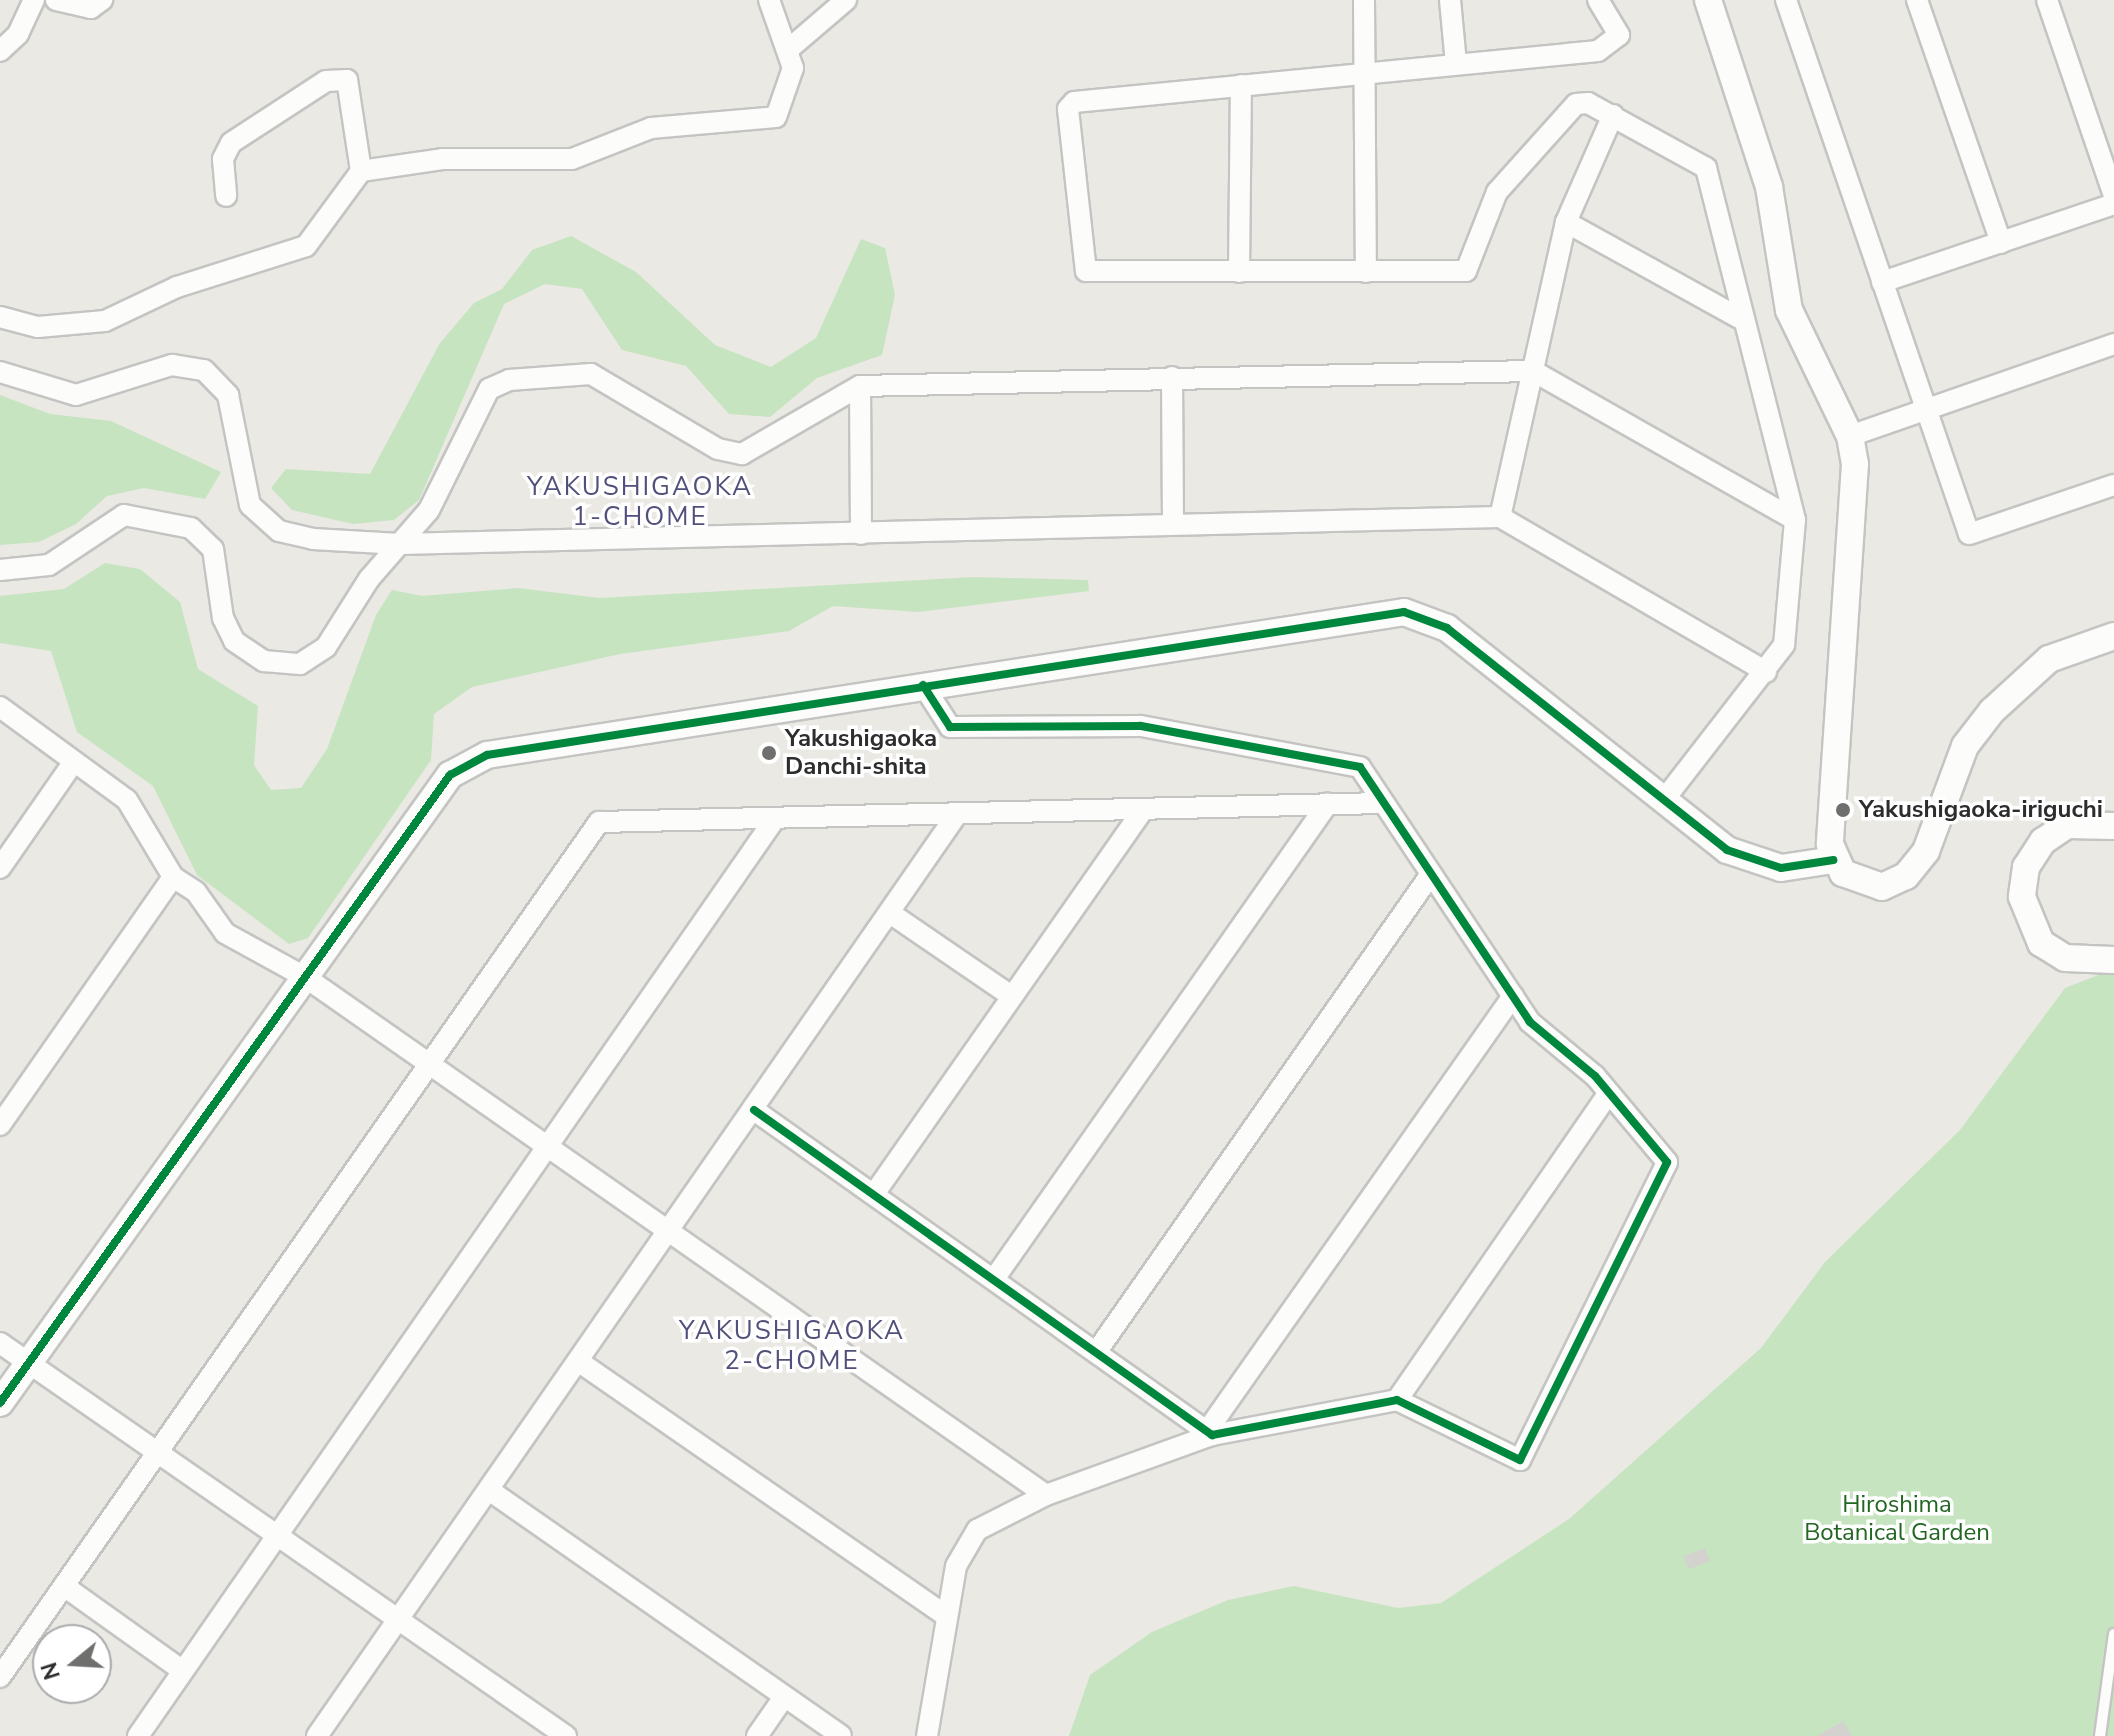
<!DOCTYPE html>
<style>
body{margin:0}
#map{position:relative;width:2114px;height:1736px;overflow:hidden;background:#eae9e4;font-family:"Nunito Sans",sans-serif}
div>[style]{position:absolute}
.green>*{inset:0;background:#c7e4c0}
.building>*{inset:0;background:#d3d2ce;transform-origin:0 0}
.roads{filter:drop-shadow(2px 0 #c4c4c3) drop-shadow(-2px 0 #c4c4c3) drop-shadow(0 2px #c4c4c3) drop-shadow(0 -2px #c4c4c3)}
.service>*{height:10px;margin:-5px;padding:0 5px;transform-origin:5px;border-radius:5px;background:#fcfcfb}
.minor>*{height:20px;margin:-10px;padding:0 10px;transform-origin:10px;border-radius:10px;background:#fcfcfb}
.tertiary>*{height:26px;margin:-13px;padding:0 13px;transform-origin:13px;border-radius:13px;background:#fcfcfb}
.cycleway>*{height:8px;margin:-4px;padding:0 4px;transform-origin:4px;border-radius:4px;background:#00873e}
.dots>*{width:22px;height:22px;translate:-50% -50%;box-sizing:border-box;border:4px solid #fff;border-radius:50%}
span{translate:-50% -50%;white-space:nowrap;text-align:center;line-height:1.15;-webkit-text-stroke:7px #fff;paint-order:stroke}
.poi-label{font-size:24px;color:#2d2d2d;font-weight:700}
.left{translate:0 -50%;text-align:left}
.park-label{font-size:24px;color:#216621}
.neighbourhood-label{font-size:26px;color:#51507b;letter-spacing:2px}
.north{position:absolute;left:32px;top:1624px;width:80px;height:80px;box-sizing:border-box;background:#fff;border:2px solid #ababab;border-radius:50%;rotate:252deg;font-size:22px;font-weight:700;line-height:32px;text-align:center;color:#2d2d2d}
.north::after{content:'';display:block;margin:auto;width:28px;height:36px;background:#6f6f6d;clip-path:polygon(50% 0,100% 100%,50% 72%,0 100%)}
</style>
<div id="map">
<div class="green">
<div style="clip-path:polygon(571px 236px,636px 272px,715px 345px,771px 367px,816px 338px,861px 239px,885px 248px,895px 295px,882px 355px,817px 378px,770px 417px,729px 414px,686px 366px,622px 350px,582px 289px,545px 284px,504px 304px,419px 500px,394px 520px,353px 524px,292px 510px,271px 488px,286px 469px,370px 474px,440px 343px,474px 303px,502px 289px,532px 250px)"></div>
<div style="clip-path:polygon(0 395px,50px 414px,111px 421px,221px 472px,205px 499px,144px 488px,107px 496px,76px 524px,39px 542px,0 545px)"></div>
<div style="clip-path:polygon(105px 563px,140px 569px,180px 602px,198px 669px,258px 706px,254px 765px,271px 790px,301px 788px,327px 749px,376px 615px,392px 590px,422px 596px,518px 588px,600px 598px,973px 577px,1088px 580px,1089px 591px,918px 612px,833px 606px,789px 631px,620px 654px,472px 687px,434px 714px,431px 760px,308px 938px,289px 944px,197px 875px,153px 786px,77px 732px,51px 651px,0 643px,0 596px,64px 589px)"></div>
<div style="clip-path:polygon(2114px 969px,2114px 1736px,1069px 1736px,1090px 1675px,1152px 1632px,1228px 1600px,1294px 1586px,1398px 1608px,1441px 1603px,1569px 1519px,1761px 1348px,1825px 1262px,1960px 1130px,2065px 988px)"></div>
</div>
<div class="building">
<div style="left:1705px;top:1548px;width:14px;height:23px;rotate:69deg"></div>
<div style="clip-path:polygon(1843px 1721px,1852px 1736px,1817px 1736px)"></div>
</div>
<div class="roads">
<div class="service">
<div style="left:2100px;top:1736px;width:103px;rotate:-82.2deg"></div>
</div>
<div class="minor">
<div style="left:56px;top:0;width:36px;rotate:13deg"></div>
<div style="left:91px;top:8px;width:14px;rotate:-36deg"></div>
<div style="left:1364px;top:0;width:272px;rotate:89.6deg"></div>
<div style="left:1450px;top:0;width:64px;rotate:84.6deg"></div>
<div style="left:1598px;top:0;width:41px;rotate:59deg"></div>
<div style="left:1619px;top:35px;width:26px;rotate:143deg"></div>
<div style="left:1598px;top:51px;width:526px;rotate:174.44deg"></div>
<div style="left:1074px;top:102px;width:9px;rotate:131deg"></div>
<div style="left:1068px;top:109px;width:163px;rotate:83.7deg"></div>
<div style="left:1086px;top:271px;width:380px"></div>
<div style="left:1466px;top:271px;width:85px;rotate:-68.6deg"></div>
<div style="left:1497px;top:192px;width:118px;rotate:-48.1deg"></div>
<div style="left:1576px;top:104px;width:12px;rotate:-5deg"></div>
<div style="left:1588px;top:103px;width:135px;rotate:28.8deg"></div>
<div style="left:1706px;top:168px;width:363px;rotate:75.8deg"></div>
<div style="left:1795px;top:520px;width:125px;rotate:95deg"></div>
<div style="left:1784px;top:645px;width:197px;rotate:127.8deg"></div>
<div style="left:1786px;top:0;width:564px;rotate:71.08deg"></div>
<div style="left:1969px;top:534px;width:153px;rotate:-18.7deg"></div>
<div style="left:1917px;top:0;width:257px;rotate:70.9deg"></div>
<div style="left:2047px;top:0;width:207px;rotate:71.1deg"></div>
<div style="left:790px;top:48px;width:74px;rotate:-40.6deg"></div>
<div style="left:0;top:51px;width:25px;rotate:-43deg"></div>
<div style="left:18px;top:34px;width:38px;rotate:-65deg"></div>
<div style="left:1613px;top:115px;width:117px;rotate:113.7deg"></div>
<div style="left:1566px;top:222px;width:302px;rotate:102.6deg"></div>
<div style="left:1500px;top:517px;width:308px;rotate:30.2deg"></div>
<div style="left:361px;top:171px;width:82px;rotate:-8.4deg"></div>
<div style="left:442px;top:159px;width:130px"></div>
<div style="left:572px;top:159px;width:85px;rotate:-21.4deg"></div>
<div style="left:651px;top:128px;width:125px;rotate:-5deg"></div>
<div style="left:776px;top:117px;width:52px;rotate:-70.9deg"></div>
<div style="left:793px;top:68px;width:72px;rotate:-109.4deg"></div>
<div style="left:1566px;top:222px;width:198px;rotate:29deg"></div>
<div style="left:1239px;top:272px;width:187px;rotate:-89.4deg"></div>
<div style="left:1882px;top:282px;width:245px;rotate:-18.6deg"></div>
<div style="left:0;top:317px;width:39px;rotate:15deg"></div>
<div style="left:38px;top:327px;width:67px;rotate:-5.1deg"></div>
<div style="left:105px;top:321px;width:80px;rotate:-25.3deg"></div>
<div style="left:177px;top:287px;width:135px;rotate:-17.6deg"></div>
<div style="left:306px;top:246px;width:93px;rotate:-53.7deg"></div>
<div style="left:361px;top:171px;width:92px;rotate:-98.7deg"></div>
<div style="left:347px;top:80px;width:21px;rotate:177deg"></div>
<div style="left:326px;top:81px;width:113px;rotate:146.9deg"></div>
<div style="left:231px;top:143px;width:18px;rotate:117deg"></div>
<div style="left:223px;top:159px;width:37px;rotate:85deg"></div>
<div style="left:0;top:372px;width:79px;rotate:16.8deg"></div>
<div style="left:76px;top:395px;width:101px;rotate:-17.4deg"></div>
<div style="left:172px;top:365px;width:32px;rotate:9deg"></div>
<div style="left:204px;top:370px;width:35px;rotate:46deg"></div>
<div style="left:228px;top:395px;width:112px;rotate:78.7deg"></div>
<div style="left:250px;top:505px;width:39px;rotate:42deg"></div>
<div style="left:279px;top:531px;width:35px;rotate:13deg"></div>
<div style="left:313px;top:539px;width:87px;rotate:3.3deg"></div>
<div style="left:400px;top:544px;width:1100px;rotate:-1.41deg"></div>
<div style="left:1172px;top:377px;width:147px;rotate:89.6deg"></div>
<div style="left:860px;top:386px;width:148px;rotate:89.6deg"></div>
<div style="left:1850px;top:436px;width:280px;rotate:-19.2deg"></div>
<div style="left:0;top:570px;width:49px;rotate:-5.8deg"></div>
<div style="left:49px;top:565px;width:90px;rotate:-33.7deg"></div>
<div style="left:124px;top:515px;width:68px;rotate:11deg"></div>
<div style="left:191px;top:528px;width:30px;rotate:44deg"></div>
<div style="left:213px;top:549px;width:70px;rotate:81.8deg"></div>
<div style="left:223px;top:618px;width:25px;rotate:64deg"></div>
<div style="left:234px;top:641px;width:36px;rotate:34deg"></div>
<div style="left:264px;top:661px;width:36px;rotate:5deg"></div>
<div style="left:300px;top:664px;width:31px;rotate:-33deg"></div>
<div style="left:326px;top:647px;width:80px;rotate:-57.7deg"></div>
<div style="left:369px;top:579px;width:91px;rotate:-49deg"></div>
<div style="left:429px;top:510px;width:135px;rotate:-63.6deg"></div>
<div style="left:489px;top:389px;width:22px;rotate:-24deg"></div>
<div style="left:509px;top:380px;width:82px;rotate:-4.2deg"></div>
<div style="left:591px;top:374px;width:147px;rotate:30.6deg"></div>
<div style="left:718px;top:449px;width:25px;rotate:12deg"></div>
<div style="left:742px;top:454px;width:136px;rotate:-30deg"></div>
<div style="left:860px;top:386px;width:673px;rotate:-1.28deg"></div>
<div style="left:1533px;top:371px;width:301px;rotate:29.6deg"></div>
<div style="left:0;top:707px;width:157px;rotate:36.2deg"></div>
<div style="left:127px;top:800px;width:90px;rotate:59.1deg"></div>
<div style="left:173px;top:877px;width:27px;rotate:33deg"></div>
<div style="left:196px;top:892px;width:50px;rotate:54.7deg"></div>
<div style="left:225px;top:933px;width:91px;rotate:28.8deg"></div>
<div style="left:305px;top:977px;width:904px;rotate:34.96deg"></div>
<div style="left:0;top:868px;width:128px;rotate:-55.2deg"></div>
<div style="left:890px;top:913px;width:147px;rotate:34.4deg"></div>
<div style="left:754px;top:1110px;width:562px;rotate:35.36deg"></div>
<div style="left:1212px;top:1435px;width:188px;rotate:-10.7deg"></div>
<div style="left:1397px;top:1400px;width:137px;rotate:26deg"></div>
<div style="left:1520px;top:1460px;width:332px;rotate:-63.7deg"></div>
<div style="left:1667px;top:1162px;width:112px;rotate:-129.9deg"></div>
<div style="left:1595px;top:1076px;width:85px;rotate:-140.3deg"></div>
<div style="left:1530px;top:1022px;width:306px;rotate:-123.7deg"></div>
<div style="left:1360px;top:767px;width:224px;rotate:-169.4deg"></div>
<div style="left:1140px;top:726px;width:190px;rotate:179.7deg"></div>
<div style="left:950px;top:727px;width:50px;rotate:-122.7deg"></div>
<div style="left:0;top:1125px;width:302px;rotate:-55.1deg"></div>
<div style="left:874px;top:1194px;width:466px;rotate:-55deg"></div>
<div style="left:994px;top:1279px;width:581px;rotate:-54.94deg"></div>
<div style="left:0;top:1343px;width:689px;rotate:34.77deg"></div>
<div style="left:1097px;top:1351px;width:582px;rotate:-55deg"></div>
<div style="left:578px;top:1361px;width:448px;rotate:34.7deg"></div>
<div style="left:1397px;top:1400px;width:373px;rotate:-55.4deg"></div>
<div style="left:1207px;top:1431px;width:532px;rotate:-54.88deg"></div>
<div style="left:489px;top:1490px;width:429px;rotate:34.9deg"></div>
<div style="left:64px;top:1586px;width:146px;rotate:35.5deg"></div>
<div style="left:0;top:1677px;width:1044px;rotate:-54.99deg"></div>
<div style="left:599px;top:822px;width:784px;rotate:-1.39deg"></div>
<div style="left:138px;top:1736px;width:1115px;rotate:-55.23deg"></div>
<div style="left:317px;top:1736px;width:1122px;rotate:-55.23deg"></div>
<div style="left:757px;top:1736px;width:47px;rotate:-55.3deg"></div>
<div style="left:927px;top:1736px;width:172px;rotate:-80.3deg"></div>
<div style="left:956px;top:1566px;width:42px;rotate:-59.7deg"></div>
<div style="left:977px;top:1530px;width:77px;rotate:-26.9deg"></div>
<div style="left:1046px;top:1495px;width:177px;rotate:-19.9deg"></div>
</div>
<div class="tertiary">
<div style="left:1708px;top:0;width:197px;rotate:71.9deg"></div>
<div style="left:1769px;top:187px;width:125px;rotate:80.8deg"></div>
<div style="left:1789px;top:310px;width:140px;rotate:64.2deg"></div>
<div style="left:1850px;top:436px;width:28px;rotate:80deg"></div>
<div style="left:1855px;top:464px;width:381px;rotate:93.8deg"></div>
<div style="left:1830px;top:844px;width:32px;rotate:66deg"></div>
<div style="left:1843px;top:873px;width:41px;rotate:19.7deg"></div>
<div style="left:1882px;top:887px;width:26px;rotate:-25deg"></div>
<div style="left:1906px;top:876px;width:32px;rotate:-51deg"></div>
<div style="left:1926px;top:851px;width:112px;rotate:-69.6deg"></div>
<div style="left:1965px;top:746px;width:44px;rotate:-52.4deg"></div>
<div style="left:1992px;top:711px;width:77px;rotate:-42.4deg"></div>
<div style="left:2049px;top:659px;width:69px;rotate:-19.5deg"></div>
<div style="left:2114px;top:826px;width:47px;rotate:-178.8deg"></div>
<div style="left:2067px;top:825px;width:29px;rotate:146deg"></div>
<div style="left:2043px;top:841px;width:31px;rotate:123deg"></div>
<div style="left:2026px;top:867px;width:30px;rotate:98deg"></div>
<div style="left:2022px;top:897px;width:50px;rotate:67.6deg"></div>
<div style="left:2041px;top:943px;width:28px;rotate:32deg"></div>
<div style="left:2065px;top:958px;width:49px;rotate:2.3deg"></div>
<div style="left:0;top:1403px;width:773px;rotate:-54.38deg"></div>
<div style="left:450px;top:775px;width:42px;rotate:-28.4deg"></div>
<div style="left:487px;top:755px;width:928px;rotate:-8.86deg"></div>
<div style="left:1404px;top:612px;width:46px;rotate:20.4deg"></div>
<div style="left:1447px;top:628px;width:357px;rotate:38.4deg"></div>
<div style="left:1727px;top:850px;width:57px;rotate:18.4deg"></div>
<div style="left:1781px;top:868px;width:53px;rotate:-8.7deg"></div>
</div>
</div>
<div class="cycleway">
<div style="left:754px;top:1110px;width:562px;rotate:35.36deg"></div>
<div style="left:1212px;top:1435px;width:188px;rotate:-10.7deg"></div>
<div style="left:1397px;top:1400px;width:137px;rotate:26deg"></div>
<div style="left:1520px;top:1460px;width:332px;rotate:-63.7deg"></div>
<div style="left:1667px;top:1162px;width:112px;rotate:-129.9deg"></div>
<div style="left:1595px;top:1076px;width:85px;rotate:-140.3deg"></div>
<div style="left:1530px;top:1022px;width:306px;rotate:-123.7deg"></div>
<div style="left:1360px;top:767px;width:224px;rotate:-169.4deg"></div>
<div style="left:1140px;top:726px;width:190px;rotate:179.7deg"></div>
<div style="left:950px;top:727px;width:50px;rotate:-122.7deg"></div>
<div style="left:0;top:1403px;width:773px;rotate:-54.38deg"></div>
<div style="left:450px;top:775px;width:42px;rotate:-28.4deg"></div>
<div style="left:487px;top:755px;width:928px;rotate:-8.86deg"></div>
<div style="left:1404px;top:612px;width:46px;rotate:20.4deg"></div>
<div style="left:1447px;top:628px;width:357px;rotate:38.4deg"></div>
<div style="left:1727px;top:850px;width:57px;rotate:18.4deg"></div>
<div style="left:1781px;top:868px;width:53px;rotate:-8.7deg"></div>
</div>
<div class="dots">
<div style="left:769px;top:753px;background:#6f6f6d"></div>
<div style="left:1843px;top:810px;background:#6f6f6d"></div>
</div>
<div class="poi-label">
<span class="left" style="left:785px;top:753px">Yakushigaoka<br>Danchi-shita</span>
<span class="left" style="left:1859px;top:810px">Yakushigaoka-iriguchi</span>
</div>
<div class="park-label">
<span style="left:1897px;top:1519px">Hiroshima<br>Botanical Garden</span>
</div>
<div class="neighbourhood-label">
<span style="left:640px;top:502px">YAKUSHIGAOKA<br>1-CHOME</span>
<span style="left:792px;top:1346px">YAKUSHIGAOKA<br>2-CHOME</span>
</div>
<div class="north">N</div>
</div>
